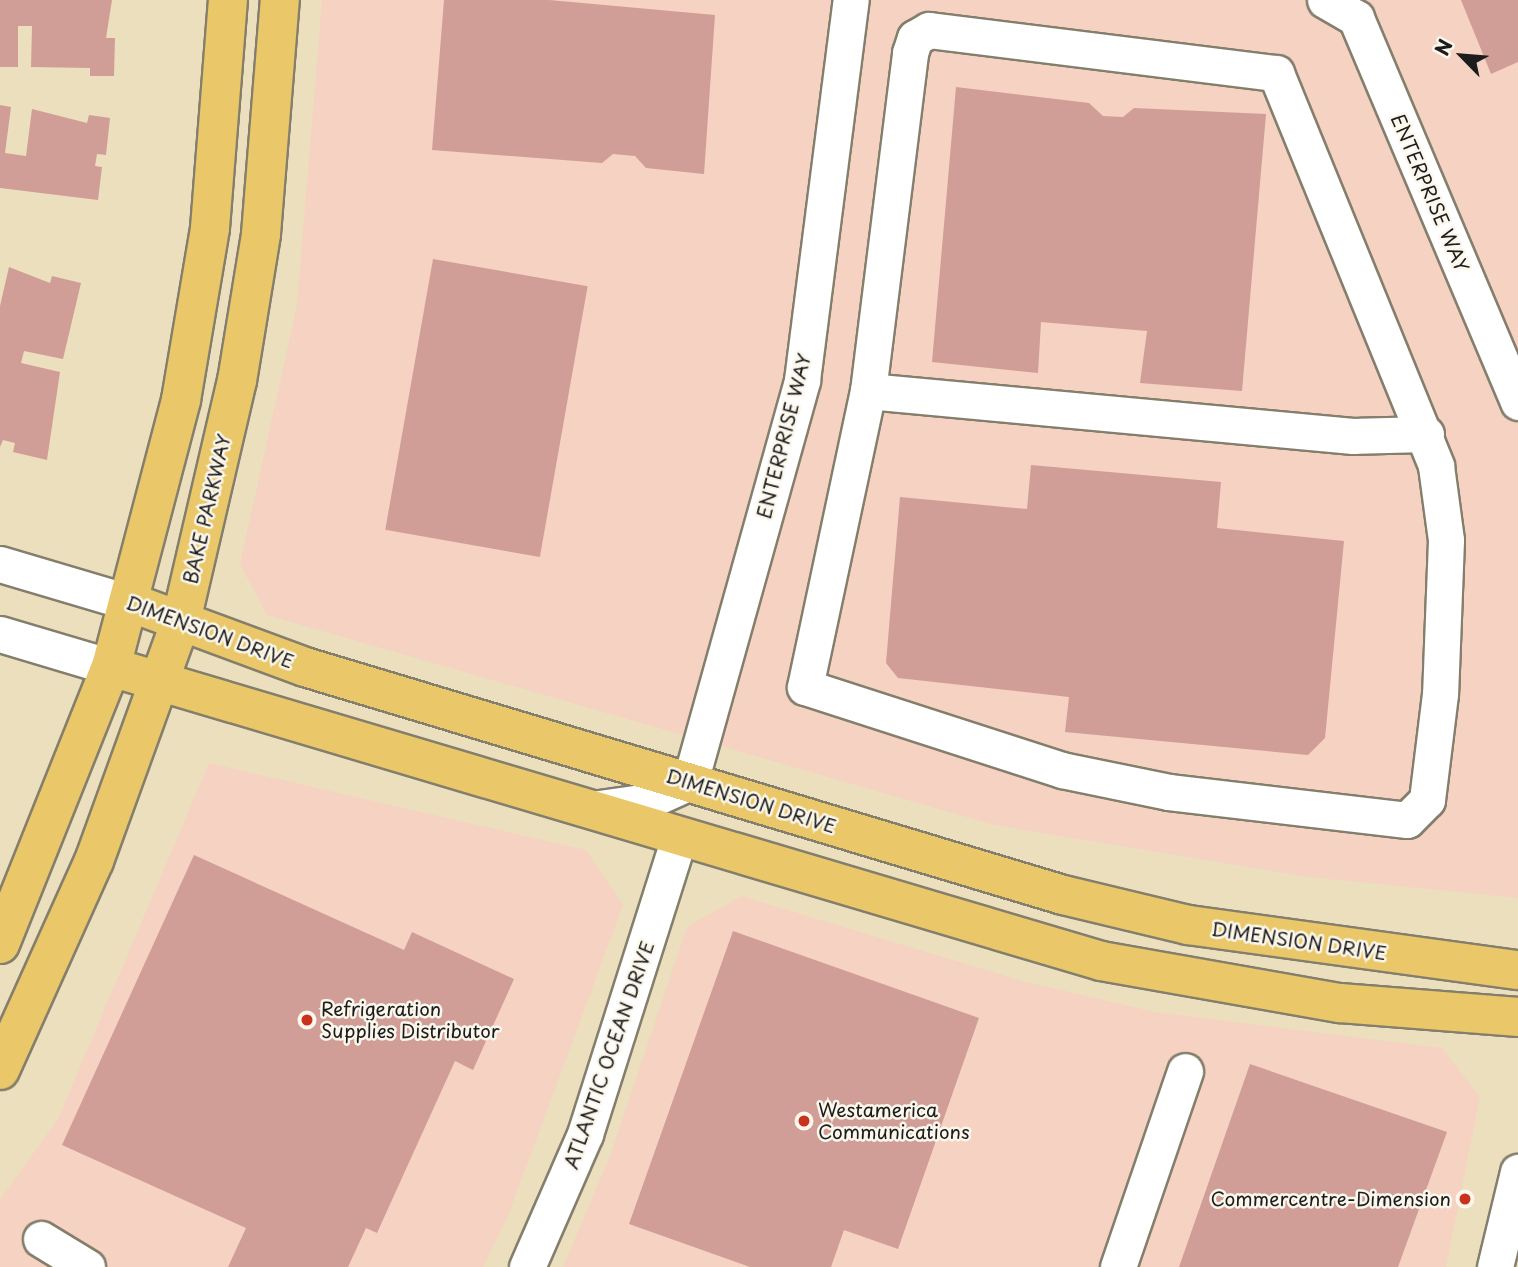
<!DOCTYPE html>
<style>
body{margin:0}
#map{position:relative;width:1518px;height:1267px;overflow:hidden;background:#ebdfbd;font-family:"Playpen Sans",sans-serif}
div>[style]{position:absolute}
.built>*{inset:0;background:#f5d2c2}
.building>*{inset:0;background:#d09e97;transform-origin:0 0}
.roads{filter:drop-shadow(2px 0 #847e6c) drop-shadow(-2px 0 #847e6c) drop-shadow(0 2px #847e6c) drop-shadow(0 -2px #847e6c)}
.minor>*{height:35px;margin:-17.5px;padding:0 17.5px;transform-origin:17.5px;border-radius:17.5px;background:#fff}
.major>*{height:38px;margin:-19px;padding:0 19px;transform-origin:19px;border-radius:19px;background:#eac769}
.dots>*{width:19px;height:19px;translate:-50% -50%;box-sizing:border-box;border:4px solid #fbf7ec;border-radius:50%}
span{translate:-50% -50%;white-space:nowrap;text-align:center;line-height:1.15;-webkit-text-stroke:5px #fbf7ec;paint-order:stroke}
.street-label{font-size:19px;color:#1c1c1c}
.poi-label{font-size:19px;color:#1c1c1c}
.left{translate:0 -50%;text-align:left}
.right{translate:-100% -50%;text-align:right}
.north{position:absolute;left:1427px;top:21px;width:70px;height:70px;-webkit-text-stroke:5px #fbf7ec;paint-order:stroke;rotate:295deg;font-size:19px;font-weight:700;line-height:28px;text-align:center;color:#1c1c1c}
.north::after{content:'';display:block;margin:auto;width:24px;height:32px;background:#1c1c1c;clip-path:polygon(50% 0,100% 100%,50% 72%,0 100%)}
</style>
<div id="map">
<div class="built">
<div style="clip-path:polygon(322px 0,1518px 0,1518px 898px,1308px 877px,994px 825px,267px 615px,240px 564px,297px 305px)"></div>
<div style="clip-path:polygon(209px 763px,586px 850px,623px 905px,508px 1216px,483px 1267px,0 1267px,0 1200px,58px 1119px)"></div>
<div style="clip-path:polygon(741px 896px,1022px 981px,1155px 1012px,1442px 1048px,1480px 1097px,1446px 1267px,563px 1267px,610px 1156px,687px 927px)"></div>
</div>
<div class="building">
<div style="clip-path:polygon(0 0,112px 0,106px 38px,115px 38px,114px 76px,90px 76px,90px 68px,31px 67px,32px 26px,18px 26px,18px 67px,0 67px)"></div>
<div style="clip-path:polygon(444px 0,549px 0,715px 15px,704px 174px,646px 168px,635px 156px,613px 154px,602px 163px,432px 150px)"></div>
<div style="clip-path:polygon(1461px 0,1518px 0,1518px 62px,1491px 74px)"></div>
<div style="clip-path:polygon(956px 87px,1089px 103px,1103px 116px,1123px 117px,1134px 108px,1266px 114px,1242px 391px,1140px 383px,1147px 331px,1041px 322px,1038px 373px,932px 362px)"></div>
<div style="clip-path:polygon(0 105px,11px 107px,5px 153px,26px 156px,32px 109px,87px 123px,89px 115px,110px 118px,106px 155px,97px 154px,95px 166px,102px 167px,98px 200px,0 188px)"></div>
<div style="left:433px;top:259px;width:157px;height:275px;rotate:10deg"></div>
<div style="clip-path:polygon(9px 267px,50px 283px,52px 276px,81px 283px,63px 359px,24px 351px,21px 363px,60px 372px,47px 460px,13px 452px,15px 443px,3px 440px,0 447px,0 306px)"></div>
<div style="clip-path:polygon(1031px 465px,1221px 482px,1217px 528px,1344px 541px,1325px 738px,1308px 755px,1065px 732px,1069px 697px,898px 678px,886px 663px,900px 497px,1027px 509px)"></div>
<div style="clip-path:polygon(194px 855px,404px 950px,412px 932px,514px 979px,473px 1070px,455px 1061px,377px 1233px,366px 1228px,348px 1267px,228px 1267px,246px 1228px,62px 1145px)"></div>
<div style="clip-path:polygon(733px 931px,979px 1018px,898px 1249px,844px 1230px,831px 1267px,750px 1267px,629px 1224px)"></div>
<div style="clip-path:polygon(1250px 1064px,1447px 1132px,1398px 1267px,1179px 1267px)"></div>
</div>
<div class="roads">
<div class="minor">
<div style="left:1325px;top:0;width:36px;rotate:30deg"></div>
<div style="left:1356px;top:18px;width:417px;rotate:67.1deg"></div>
<div style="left:929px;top:30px;width:350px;rotate:7.1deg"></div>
<div style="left:1276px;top:73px;width:424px;rotate:67.8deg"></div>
<div style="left:1436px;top:466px;width:75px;rotate:82.3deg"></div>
<div style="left:1446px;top:540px;width:154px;rotate:92.2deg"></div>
<div style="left:1440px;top:694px;width:107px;rotate:97deg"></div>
<div style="left:1427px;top:800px;width:28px;rotate:135deg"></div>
<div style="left:1407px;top:820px;width:240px;rotate:-173.3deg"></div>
<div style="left:1169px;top:792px;width:109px;rotate:-168.4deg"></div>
<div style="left:1062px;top:770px;width:270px;rotate:-162.1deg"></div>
<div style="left:805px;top:687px;width:303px;rotate:-78deg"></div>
<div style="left:868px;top:391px;width:341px;rotate:-82.9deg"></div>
<div style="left:910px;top:53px;width:16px;rotate:-72deg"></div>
<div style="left:915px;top:38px;width:16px;rotate:-30deg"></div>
<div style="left:868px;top:391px;width:487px;rotate:5.3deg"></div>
<div style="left:1353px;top:436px;width:73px;rotate:-1.6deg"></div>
<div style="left:0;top:564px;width:138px;rotate:16.5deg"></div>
<div style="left:0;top:634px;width:116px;rotate:16.6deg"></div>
<div style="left:592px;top:809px;width:57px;rotate:-8.1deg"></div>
<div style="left:648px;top:801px;width:46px;rotate:-24.3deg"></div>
<div style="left:690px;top:782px;width:417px;rotate:-74.4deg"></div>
<div style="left:802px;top:380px;width:383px;rotate:-82.7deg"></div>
<div style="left:41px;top:1239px;width:54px;rotate:31.3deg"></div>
<div style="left:527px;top:1267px;width:145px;rotate:-66.4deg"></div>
<div style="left:585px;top:1134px;width:311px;rotate:-72.4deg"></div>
<div style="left:1118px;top:1267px;width:207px;rotate:-71.1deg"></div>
<div style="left:1495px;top:1267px;width:98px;rotate:-76.4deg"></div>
</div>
<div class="major">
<div style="left:132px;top:603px;width:184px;rotate:20.3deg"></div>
<div style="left:305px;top:667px;width:792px;rotate:16.74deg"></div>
<div style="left:1063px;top:895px;width:129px;rotate:13.5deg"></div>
<div style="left:1188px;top:925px;width:333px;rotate:7.8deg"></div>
<div style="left:111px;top:667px;width:1033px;rotate:16.54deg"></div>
<div style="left:1101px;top:961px;width:243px;rotate:10deg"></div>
<div style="left:1340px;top:1003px;width:179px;rotate:4.5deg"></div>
<div style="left:0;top:944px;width:298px;rotate:-68.2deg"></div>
<div style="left:111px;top:667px;width:276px;rotate:-75.3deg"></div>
<div style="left:181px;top:400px;width:174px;rotate:-80.4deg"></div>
<div style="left:210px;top:228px;width:229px;rotate:-85.5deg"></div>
<div style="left:0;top:1070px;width:229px;rotate:-65.8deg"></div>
<div style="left:94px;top:861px;width:255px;rotate:-70.1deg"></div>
<div style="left:181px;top:621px;width:246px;rotate:-76.9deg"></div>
<div style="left:237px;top:381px;width:149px;rotate:-80.7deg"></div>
<div style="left:261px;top:234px;width:235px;rotate:-85.4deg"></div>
</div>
</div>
<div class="dots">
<div style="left:307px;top:1020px;background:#c8321e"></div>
<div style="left:804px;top:1121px;background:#c8321e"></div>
<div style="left:1465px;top:1199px;background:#c8321e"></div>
</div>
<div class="street-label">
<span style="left:1430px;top:193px;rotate:67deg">ENTERPRISE WAY</span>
<span style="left:784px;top:436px;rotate:-76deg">ENTERPRISE WAY</span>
<span style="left:207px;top:509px;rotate:-77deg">BAKE PARKWAY</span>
<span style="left:210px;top:632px;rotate:20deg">DIMENSION DRIVE</span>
<span style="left:751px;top:801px;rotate:17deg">DIMENSION DRIVE</span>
<span style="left:1299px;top:941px;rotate:8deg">DIMENSION DRIVE</span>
<span style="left:609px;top:1055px;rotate:-71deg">ATLANTIC OCEAN DRIVE</span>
</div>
<div class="poi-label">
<span class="left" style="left:321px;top:1020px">Refrigeration<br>Supplies Distributor</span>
<span class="left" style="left:818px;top:1121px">Westamerica<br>Communications</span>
<span class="right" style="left:1451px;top:1199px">Commercentre-Dimension</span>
</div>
<div class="north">N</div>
</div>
